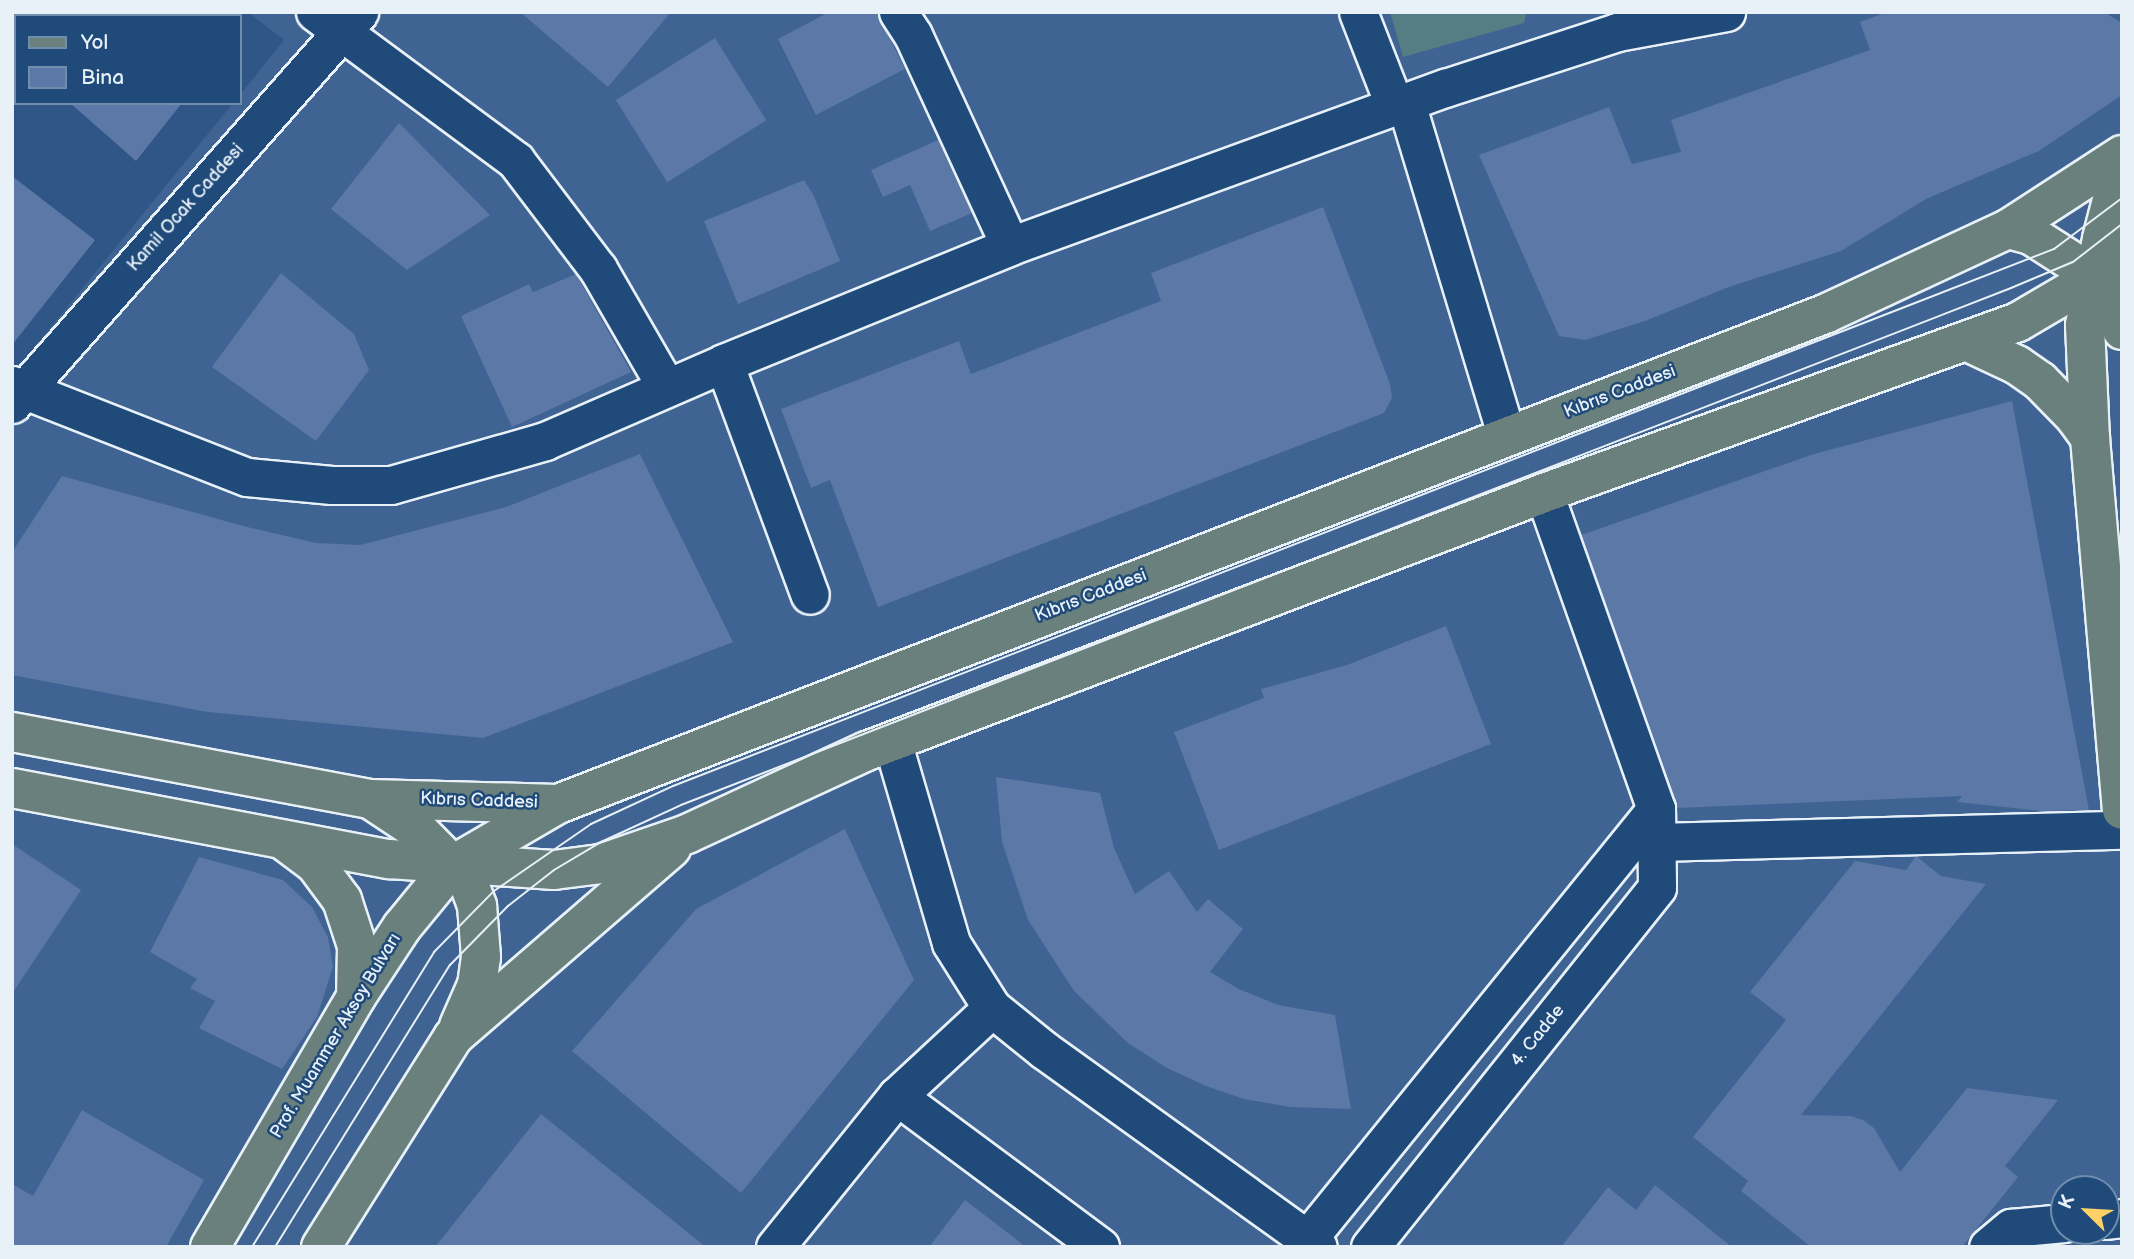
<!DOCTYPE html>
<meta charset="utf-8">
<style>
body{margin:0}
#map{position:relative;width:2134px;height:1259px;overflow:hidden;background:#2f5686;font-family:"Balsamiq Sans",sans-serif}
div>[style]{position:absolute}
.built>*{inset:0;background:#3f6392}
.green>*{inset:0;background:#547d84}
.building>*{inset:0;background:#5b78a6;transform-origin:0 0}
.roads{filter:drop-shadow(2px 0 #e8f1f8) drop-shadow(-2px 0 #e8f1f8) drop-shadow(0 2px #e8f1f8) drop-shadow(0 -2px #e8f1f8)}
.minor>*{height:37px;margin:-18.5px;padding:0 18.5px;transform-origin:18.5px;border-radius:18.5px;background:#1f4a7a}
.major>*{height:38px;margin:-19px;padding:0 19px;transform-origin:19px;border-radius:19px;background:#6a807c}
.tram>*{height:2px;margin:-1px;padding:0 1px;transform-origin:1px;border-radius:1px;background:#e8f1f8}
span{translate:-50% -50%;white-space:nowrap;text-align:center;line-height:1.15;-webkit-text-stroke:5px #1f4a7a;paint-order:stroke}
.street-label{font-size:18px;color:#e8f1f8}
.frame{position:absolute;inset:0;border:14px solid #e8f1f8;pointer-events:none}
.legend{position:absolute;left:14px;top:14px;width:228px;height:91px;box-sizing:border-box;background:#1f4a7a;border:2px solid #6f8dac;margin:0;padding:9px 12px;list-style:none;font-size:21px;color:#e8f1f8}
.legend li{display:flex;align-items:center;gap:14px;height:35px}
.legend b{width:35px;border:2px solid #6f8dac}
.north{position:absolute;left:2050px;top:1175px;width:70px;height:70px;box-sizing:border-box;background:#1f4a7a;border:2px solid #6f8dac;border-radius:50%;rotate:294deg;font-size:19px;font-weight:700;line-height:28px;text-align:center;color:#e8f1f8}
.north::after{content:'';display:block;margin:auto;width:24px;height:32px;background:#ffd166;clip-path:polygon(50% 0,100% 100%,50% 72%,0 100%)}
</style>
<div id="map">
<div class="built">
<div style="clip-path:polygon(evenodd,248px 12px,2122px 12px,2122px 1247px,12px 1247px,12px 375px,233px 103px,240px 103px,240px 95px,284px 40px,248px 12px,2064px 1189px,2106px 1189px,2106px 1231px,2064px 1231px,2064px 1189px)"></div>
</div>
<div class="green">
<div style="clip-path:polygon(1390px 12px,1527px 12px,1524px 23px,1403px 57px)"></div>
</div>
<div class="building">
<div style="clip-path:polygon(520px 12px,671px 12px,608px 87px)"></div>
<div style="clip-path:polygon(829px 12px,877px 12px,905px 69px,816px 115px,778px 39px)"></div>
<div style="clip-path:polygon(1887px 12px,2104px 12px,2122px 23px,2122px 95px,2039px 151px,1926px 199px,1841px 251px,1729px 287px,1645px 321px,1585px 340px,1559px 336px,1479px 155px,1609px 107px,1632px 164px,1681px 152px,1671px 120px,1870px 50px,1860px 22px)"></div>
<div style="left:715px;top:38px;width:97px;height:117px;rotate:58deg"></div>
<div style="clip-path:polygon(70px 103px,182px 103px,136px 161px)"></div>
<div style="clip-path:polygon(399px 123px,490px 215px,407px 270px,331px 209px)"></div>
<div style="clip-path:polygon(938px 140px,972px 213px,930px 231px,910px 185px,883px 197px,871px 170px)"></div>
<div style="clip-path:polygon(12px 176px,95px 240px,12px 345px)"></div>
<div style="clip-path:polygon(804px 180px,814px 196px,840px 261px,738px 304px,704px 221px)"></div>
<div style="clip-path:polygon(1323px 207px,1390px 384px,1392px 398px,1384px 413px,878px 607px,830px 480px,811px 488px,781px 409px,959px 341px,971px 374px,1161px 301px,1151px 273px)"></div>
<div style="clip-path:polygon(281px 273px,354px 334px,369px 370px,316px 441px,212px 367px)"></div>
<div style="clip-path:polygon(576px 274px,631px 372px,512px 427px,461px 316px,529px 284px,533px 292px)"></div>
<div style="clip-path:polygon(2012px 401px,2089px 810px,2041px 811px,1957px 802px,1962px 796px,1677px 808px,1581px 535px,1814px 454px)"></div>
<div style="clip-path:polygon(640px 454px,733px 642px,483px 738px,207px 712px,12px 675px,12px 552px,62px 476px,247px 527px,316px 543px,360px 545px,506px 507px)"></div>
<div style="clip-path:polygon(1446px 626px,1491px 744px,1219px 850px,1174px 732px,1264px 698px,1261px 689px,1347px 665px)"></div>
<div style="clip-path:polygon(996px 777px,1100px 793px,1114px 848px,1135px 894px,1169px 871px,1197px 912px,1208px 899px,1243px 929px,1210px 972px,1239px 989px,1278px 1005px,1335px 1015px,1351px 1109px,1290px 1107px,1244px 1099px,1206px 1086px,1167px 1068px,1128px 1043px,1074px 991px,1028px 920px,1002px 842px)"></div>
<div style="clip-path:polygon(845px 829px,914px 980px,741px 1193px,572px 1051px,696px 909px)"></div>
<div style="clip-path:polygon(12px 844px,81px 890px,12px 994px)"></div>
<div style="clip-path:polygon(1916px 856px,1941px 876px,1986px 884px,1801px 1115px,1851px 1116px,1863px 1120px,1874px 1128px,1900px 1172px,1967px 1088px,2058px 1100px,2005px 1166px,2018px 1177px,1962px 1247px,1811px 1247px,1741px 1191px,1748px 1181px,1693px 1137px,1786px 1020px,1750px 992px,1855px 861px,1906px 870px)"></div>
<div style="clip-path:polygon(199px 857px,283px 880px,312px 907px,328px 937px,333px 967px,317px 1017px,282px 1069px,199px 1028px,215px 1001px,190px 988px,197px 979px,150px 952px)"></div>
<div style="clip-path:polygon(82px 1110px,204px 1180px,166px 1247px,12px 1247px,12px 1184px,33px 1196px)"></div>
<div style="clip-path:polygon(541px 1114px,706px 1247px,435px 1247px)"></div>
<div style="clip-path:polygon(1655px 1185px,1732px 1247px,1561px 1247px,1608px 1187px,1636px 1210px)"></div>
<div style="clip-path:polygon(965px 1200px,1026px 1247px,929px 1247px)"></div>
</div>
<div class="roads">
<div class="minor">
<div style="left:315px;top:12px;width:250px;rotate:36.5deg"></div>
<div style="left:516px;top:161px;width:136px;rotate:52.8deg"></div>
<div style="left:598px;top:269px;width:136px;rotate:60deg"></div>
<div style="left:898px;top:12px;width:27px;rotate:57deg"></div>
<div style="left:913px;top:35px;width:232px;rotate:65.3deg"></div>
<div style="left:1358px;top:12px;width:102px;rotate:68.7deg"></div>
<div style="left:1406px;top:103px;width:347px;rotate:73.2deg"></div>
<div style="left:724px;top:363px;width:247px;rotate:69.7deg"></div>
<div style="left:12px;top:385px;width:252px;rotate:21.4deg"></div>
<div style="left:247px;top:477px;width:85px;rotate:5.4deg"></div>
<div style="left:332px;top:485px;width:59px"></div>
<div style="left:391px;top:485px;width:160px;rotate:-15.9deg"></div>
<div style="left:545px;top:441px;width:195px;rotate:-23.5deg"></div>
<div style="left:724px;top:363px;width:309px;rotate:-22.2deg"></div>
<div style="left:1010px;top:246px;width:463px;rotate:-20deg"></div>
<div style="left:1445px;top:88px;width:181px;rotate:-18deg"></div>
<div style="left:1617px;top:32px;width:111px;rotate:-10.4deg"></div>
<div style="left:12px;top:404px;width:524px;rotate:-48.48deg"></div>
<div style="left:892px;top:741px;width:210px;rotate:73.7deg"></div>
<div style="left:951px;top:943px;width:77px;rotate:57.8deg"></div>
<div style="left:992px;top:1008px;width:67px;rotate:38.9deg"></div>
<div style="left:1044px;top:1050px;width:337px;rotate:35.7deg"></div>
<div style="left:1656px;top:842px;width:466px;rotate:-1.5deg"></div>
<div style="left:897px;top:1096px;width:253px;rotate:36.6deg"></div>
<div style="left:2106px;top:1220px;width:16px;rotate:-7deg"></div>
<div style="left:775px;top:1247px;width:194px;rotate:-51.1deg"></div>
<div style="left:897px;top:1096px;width:129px;rotate:-42.8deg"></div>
<div style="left:1301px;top:1247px;width:564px;rotate:-50.98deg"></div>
<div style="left:1656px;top:809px;width:335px;rotate:-109.5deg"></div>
<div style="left:1370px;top:1247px;width:460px;rotate:-51.4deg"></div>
<div style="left:1657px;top:887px;width:78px;rotate:-90.7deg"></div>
<div style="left:1988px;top:1247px;width:30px;rotate:-40deg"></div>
<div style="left:2011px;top:1228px;width:53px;rotate:-5.4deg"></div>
</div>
<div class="major">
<div style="left:2122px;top:161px;width:81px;rotate:104.4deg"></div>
<div style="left:2102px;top:239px;width:88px;rotate:101.2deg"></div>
<div style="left:2085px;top:325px;width:113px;rotate:87.5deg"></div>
<div style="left:2090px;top:438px;width:373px;rotate:85.1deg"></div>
<div style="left:2008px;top:229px;width:24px;rotate:15deg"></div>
<div style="left:2031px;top:235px;width:50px;rotate:32.7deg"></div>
<div style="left:2073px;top:262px;width:27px;rotate:39deg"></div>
<div style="left:2094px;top:279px;width:29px;rotate:46deg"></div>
<div style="left:2114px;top:300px;width:31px;rotate:75deg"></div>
<div style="left:1966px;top:341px;width:56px;rotate:25.2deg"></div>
<div style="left:2017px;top:365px;width:28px;rotate:35deg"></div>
<div style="left:2040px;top:381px;width:50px;rotate:45.8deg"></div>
<div style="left:2075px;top:417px;width:26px;rotate:54deg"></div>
<div style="left:12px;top:732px;width:364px;rotate:10.6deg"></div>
<div style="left:370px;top:799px;width:188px;rotate:1.5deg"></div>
<div style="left:558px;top:804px;width:1361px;rotate:-21.15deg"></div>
<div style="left:1827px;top:313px;width:200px;rotate:-24.9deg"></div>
<div style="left:2008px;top:229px;width:136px;rotate:-33deg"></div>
<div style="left:12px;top:788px;width:384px;rotate:10.7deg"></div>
<div style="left:389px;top:859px;width:165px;rotate:3.8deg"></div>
<div style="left:554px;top:870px;width:46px;rotate:-7.4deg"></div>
<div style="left:600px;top:864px;width:92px;rotate:-19deg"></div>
<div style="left:687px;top:834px;width:198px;rotate:-24.8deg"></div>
<div style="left:867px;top:751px;width:724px;rotate:-20.86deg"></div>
<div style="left:1544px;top:493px;width:504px;rotate:-19.84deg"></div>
<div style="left:2018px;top:322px;width:121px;rotate:-30.4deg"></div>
<div style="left:370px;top:799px;width:60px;rotate:33.4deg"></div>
<div style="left:420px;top:832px;width:69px;rotate:45.6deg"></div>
<div style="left:468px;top:881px;width:27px;rotate:70deg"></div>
<div style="left:477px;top:906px;width:51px;rotate:85.5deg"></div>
<div style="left:481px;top:957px;width:28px;rotate:98deg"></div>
<div style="left:477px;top:985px;width:45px;rotate:113.7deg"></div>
<div style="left:286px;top:842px;width:38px;rotate:37deg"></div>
<div style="left:316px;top:865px;width:44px;rotate:53.4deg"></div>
<div style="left:342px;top:900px;width:48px;rotate:71.9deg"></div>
<div style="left:357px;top:946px;width:51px;rotate:91.1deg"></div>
<div style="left:210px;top:1247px;width:290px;rotate:-59.7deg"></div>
<div style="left:356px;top:997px;width:84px;rotate:-56.7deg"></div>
<div style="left:402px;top:927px;width:80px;rotate:-50.6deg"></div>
<div style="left:453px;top:865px;width:121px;rotate:-30.2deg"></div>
<div style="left:321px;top:1247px;width:248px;rotate:-57.8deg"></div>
<div style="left:453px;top:1037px;width:289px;rotate:-40.9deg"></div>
</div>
</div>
<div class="tram">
<div style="left:252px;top:1247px;width:347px;rotate:-58.3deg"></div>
<div style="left:434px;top:952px;width:86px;rotate:-45.5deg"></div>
<div style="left:494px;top:891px;width:118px;rotate:-34.6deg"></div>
<div style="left:591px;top:824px;width:90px;rotate:-24.9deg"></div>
<div style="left:673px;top:786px;width:1482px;rotate:-21.25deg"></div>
<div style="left:2054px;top:249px;width:85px;rotate:-36.9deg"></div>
<div style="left:275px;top:1247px;width:332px;rotate:-58.2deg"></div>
<div style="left:450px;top:965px;width:83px;rotate:-45.5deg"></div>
<div style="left:508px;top:906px;width:58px;rotate:-38deg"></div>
<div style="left:554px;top:870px;width:55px;rotate:-30.8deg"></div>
<div style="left:601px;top:842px;width:88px;rotate:-24.8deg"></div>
<div style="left:681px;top:805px;width:1427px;rotate:-21.24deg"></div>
<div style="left:2011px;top:288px;width:67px;rotate:-22.8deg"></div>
<div style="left:2073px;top:262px;width:62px;rotate:-37.8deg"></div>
</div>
<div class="street-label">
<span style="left:186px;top:208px;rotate:-48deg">Kamil Ocak Caddesi</span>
<span style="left:1620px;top:392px;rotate:-21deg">Kıbrıs Caddesi</span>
<span style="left:1091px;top:596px;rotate:-21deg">Kıbrıs Caddesi</span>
<span style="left:479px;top:801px;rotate:2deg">Kıbrıs Caddesi</span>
<span style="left:336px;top:1036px;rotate:-59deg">Prof. Muammer Aksoy Bulvarı</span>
<span style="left:1538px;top:1036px;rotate:-51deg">4. Cadde</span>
</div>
<div class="frame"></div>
<ul class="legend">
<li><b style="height:9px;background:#6a807c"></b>Yol</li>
<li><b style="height:19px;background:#5b78a6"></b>Bina</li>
</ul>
<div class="north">K</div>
</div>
